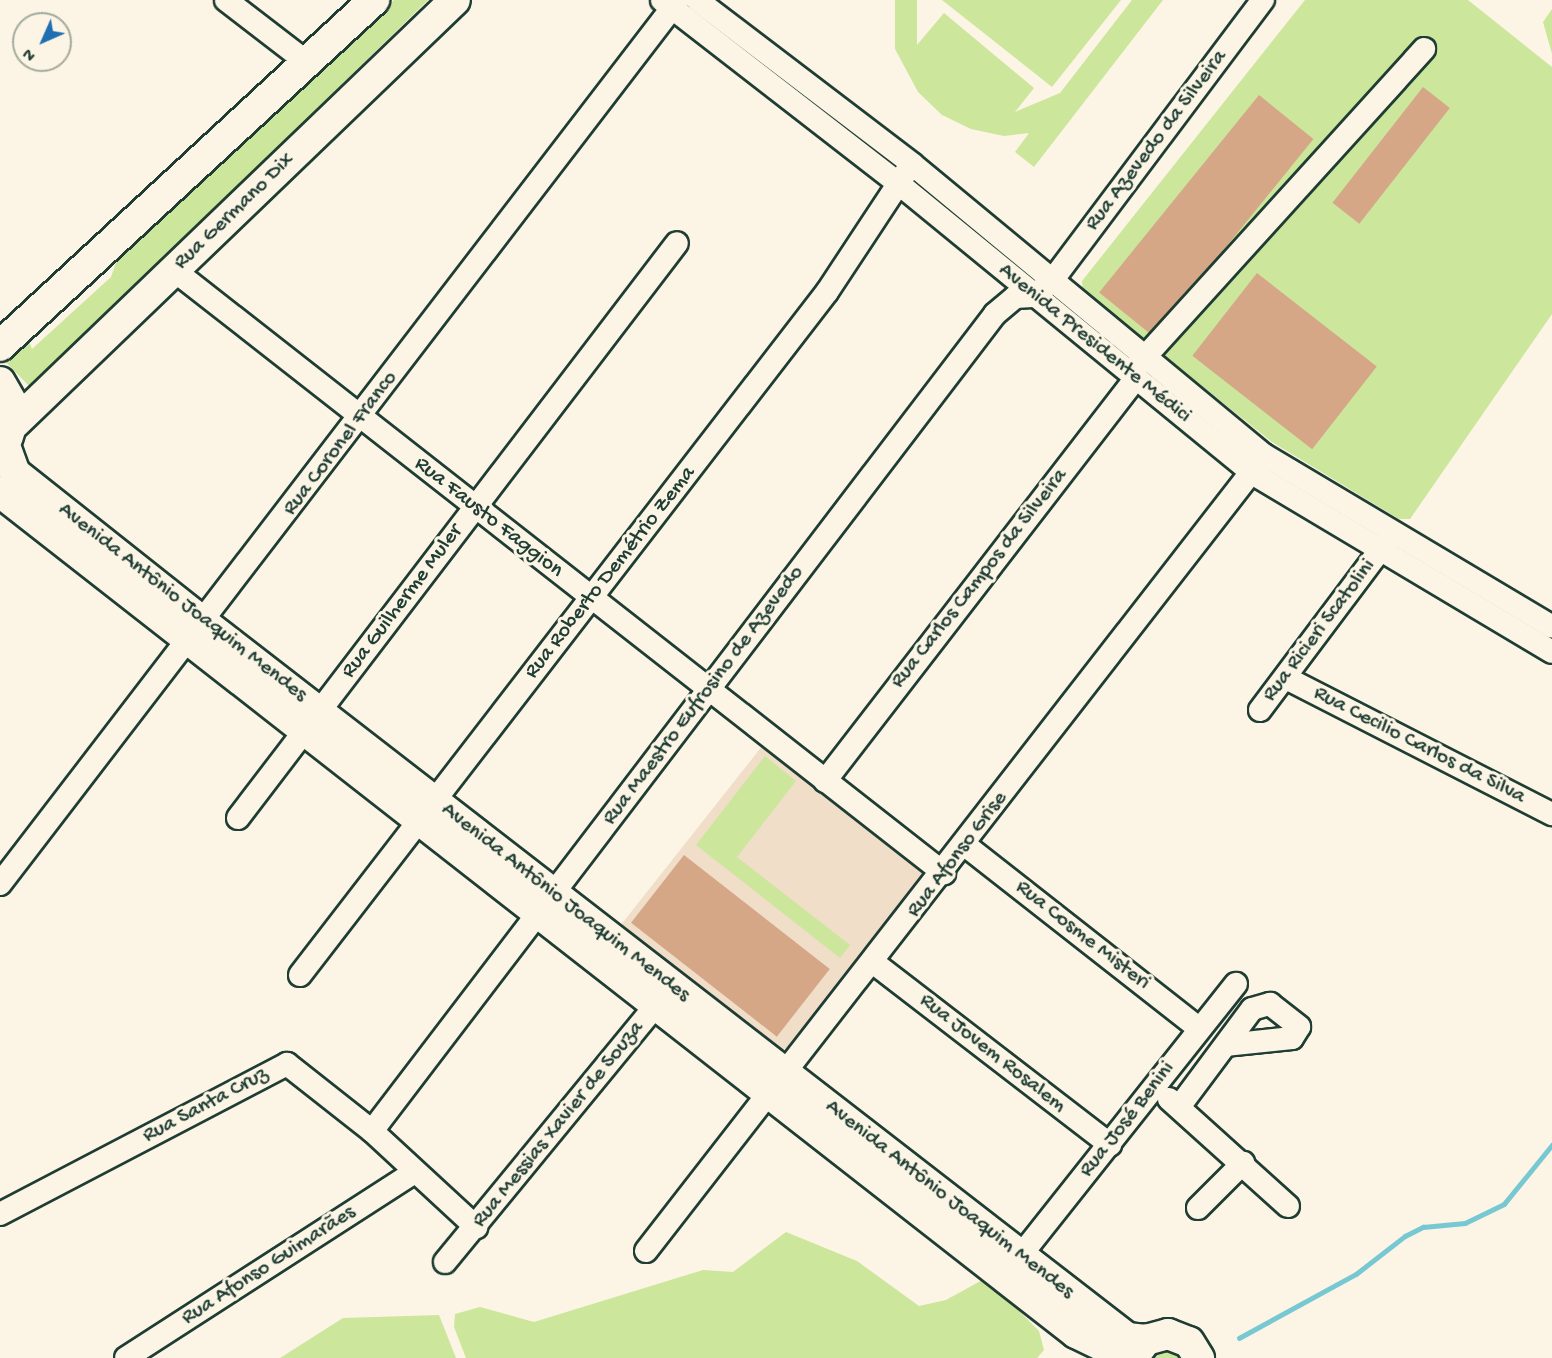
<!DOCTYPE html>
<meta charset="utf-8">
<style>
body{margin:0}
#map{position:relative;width:1552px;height:1358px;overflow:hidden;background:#fcf5e5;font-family:"Gochi Hand",sans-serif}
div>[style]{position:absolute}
.built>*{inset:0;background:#f0dec9}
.green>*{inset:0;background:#cce69c}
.stream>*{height:4.5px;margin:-2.25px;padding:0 2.25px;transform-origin:2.25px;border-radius:2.25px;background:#78c8d3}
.building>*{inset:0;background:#d5a787;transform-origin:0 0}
.roads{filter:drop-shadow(2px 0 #1f3d34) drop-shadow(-2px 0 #1f3d34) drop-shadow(0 2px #1f3d34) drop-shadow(0 -2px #1f3d34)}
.minor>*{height:22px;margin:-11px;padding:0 11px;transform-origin:11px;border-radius:11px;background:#fcf5e5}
.major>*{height:30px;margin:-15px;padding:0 15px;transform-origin:15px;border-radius:15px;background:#fcf5e5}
span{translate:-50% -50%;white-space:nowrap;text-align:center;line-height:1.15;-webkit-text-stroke:6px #fcf5e5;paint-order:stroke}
.street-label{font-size:22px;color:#1f3d34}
.north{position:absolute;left:12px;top:12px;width:60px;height:60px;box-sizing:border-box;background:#fcf5e5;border:2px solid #a4ab9e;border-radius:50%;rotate:225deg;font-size:16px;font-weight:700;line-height:24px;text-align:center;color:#1f3d34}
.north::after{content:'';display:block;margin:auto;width:21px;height:27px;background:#1f6fb2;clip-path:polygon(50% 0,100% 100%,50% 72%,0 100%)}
</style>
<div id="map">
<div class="built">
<div style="clip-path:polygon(763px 745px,929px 876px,795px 1046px,776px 1051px,620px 926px)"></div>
</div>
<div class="green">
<div style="clip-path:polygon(394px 0,428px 0,31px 388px,4px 360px,28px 339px,32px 349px,111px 277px,119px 254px)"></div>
<div style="clip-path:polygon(895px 0,917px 0,917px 45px,944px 13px,1034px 88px,1015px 112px,1060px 93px,1132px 0,1163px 0,1034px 167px,1015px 152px,1029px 133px,1004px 136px,971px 129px,942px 115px,918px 92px,895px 49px)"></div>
<div style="clip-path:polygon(942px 0,1121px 0,1052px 87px)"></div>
<div style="clip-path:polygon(1305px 0,1468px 0,1552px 67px,1552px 314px,1410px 519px,1399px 519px,1272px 442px,1083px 291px,1082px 281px)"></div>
<div style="clip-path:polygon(1552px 9px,1552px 54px,1543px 22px)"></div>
<div style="clip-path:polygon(765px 756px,796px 781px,737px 857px,850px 945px,840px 958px,696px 845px)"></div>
<div style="clip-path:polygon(786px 1232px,857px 1261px,919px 1306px,946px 1300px,986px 1278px,1039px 1331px,1044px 1350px,1037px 1358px,466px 1358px,454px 1327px,455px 1314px,480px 1307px,534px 1322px,703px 1270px,733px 1272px)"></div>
<div style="clip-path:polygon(439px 1315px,456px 1358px,280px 1358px,343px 1318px)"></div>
<div style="clip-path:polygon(1161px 1345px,1189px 1358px,1146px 1358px)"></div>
</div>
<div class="stream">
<div style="left:1239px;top:1338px;width:133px;rotate:-28.7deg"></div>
<div style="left:1356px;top:1274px;width:62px;rotate:-37.8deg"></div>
<div style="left:1405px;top:1236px;width:20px;rotate:-27deg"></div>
<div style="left:1423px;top:1227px;width:42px;rotate:-5.4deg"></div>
<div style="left:1465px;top:1223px;width:43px;rotate:-26deg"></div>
<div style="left:1504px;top:1204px;width:76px;rotate:-50.9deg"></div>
</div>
<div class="building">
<div style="left:1423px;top:87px;width:34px;height:147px;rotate:38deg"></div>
<div style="left:1259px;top:95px;width:70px;height:254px;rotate:39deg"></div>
<div style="left:1257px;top:273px;width:152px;height:105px;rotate:38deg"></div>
<div style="left:684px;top:855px;width:185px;height:86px;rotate:38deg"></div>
</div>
<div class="roads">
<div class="minor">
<div style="left:226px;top:0;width:105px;rotate:37.6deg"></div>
<div style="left:662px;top:0;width:299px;rotate:37.8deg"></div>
<div style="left:898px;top:183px;width:458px;rotate:39.3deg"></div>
<div style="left:1252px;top:473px;width:349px;rotate:30.8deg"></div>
<div style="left:697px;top:0;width:270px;rotate:37.3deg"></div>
<div style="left:912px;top:164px;width:457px;rotate:39.6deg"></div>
<div style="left:1264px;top:455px;width:335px;rotate:30.8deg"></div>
<div style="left:175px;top:271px;width:977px;rotate:38.06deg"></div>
<div style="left:1134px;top:369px;width:432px;rotate:-47.8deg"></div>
<div style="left:1286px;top:678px;width:299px;rotate:27.1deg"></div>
<div style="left:1260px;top:710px;width:211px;rotate:-53.1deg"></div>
<div style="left:825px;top:781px;width:509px;rotate:-52.34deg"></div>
<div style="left:238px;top:818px;width:723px;rotate:-52.64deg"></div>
<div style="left:965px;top:845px;width:296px;rotate:38.1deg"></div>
<div style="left:0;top:884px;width:1114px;rotate:-52.51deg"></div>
<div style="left:874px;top:963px;width:298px;rotate:37.6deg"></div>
<div style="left:300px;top:975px;width:863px;rotate:-52.35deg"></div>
<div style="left:827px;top:292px;width:144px;rotate:-56.6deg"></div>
<div style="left:1169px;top:1099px;width:160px;rotate:42deg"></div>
<div style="left:1179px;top:1107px;width:122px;rotate:-53.3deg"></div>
<div style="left:1252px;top:1009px;width:19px;rotate:-16deg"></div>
<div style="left:1270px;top:1004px;width:37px;rotate:38deg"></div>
<div style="left:1299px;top:1027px;width:13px;rotate:122deg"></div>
<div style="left:1292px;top:1038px;width:65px;rotate:173.9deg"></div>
<div style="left:372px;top:1131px;width:1027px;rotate:-52.67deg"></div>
<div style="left:995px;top:314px;width:26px;rotate:-40deg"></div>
<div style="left:1015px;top:297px;width:18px;rotate:-3deg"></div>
<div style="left:1033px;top:296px;width:23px;rotate:-38deg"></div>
<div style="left:1051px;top:282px;width:353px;rotate:-53.1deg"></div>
<div style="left:1198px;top:1208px;width:64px;rotate:-45deg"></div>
<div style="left:0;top:1214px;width:324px;rotate:-27.6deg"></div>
<div style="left:287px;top:1064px;width:108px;rotate:38.2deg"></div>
<div style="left:372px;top:1131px;width:142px;rotate:42.7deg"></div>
<div style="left:646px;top:1251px;width:1001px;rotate:-52.15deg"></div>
<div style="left:1021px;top:1255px;width:346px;rotate:-51.6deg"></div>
<div style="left:445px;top:1262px;width:347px;rotate:-50.6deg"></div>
<div style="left:126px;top:1358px;width:341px;rotate:-32.8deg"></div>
</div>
<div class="major">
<div style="left:0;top:346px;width:510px;rotate:-42.77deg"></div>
<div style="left:0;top:382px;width:32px;rotate:60deg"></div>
<div style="left:16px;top:410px;width:28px;rotate:107deg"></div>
<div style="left:15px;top:423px;width:610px;rotate:-43.87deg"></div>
<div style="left:4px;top:443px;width:32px;rotate:70deg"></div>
<div style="left:15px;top:473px;width:241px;rotate:38.4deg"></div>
<div style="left:204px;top:623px;width:1168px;rotate:37.76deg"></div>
<div style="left:1127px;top:1338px;width:19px;rotate:6deg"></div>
<div style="left:0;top:492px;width:1366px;rotate:38.01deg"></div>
<div style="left:1076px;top:1333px;width:58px;rotate:25.7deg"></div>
<div style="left:1135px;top:1355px;width:19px;rotate:-54deg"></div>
<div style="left:1146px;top:1340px;width:23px;rotate:-15deg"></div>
<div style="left:1168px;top:1334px;width:22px;rotate:21deg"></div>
<div style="left:1189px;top:1342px;width:19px;rotate:58deg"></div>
</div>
</div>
<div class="street-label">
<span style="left:1157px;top:141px;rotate:-53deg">Rua Azevedo da Silveira</span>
<span style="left:235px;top:212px;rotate:-44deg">Rua Germano Dix</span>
<span style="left:1094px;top:344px;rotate:39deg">Avenida Presidente Médici</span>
<span style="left:341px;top:444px;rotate:-53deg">Rua Coronel Franco</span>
<span style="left:488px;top:518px;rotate:38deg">Rua Fausto Faggion</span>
<span style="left:611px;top:573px;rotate:-52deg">Rua Roberto Demétrio Zema</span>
<span style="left:980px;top:579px;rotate:-52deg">Rua Carlos Campos da Silveira</span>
<span style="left:403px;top:602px;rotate:-53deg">Rua Guilherme Muler</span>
<span style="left:182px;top:603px;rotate:38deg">Avenida Antônio Joaquim Mendes</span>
<span style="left:1320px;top:631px;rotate:-53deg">Rua Ricieri Scatolini</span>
<span style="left:704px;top:696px;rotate:-53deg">Rua Maestro Eufrosino de Azevedo</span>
<span style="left:1419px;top:746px;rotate:27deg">Rua Cecilio Carlos da Silva</span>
<span style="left:958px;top:855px;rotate:-53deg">Rua Afonso Grise</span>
<span style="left:565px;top:903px;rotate:38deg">Avenida Antônio Joaquim Mendes</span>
<span style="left:1082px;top:936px;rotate:38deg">Rua Cosme Misteri</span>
<span style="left:992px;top:1054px;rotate:38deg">Rua Jovem Rosalem</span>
<span style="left:206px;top:1106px;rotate:-28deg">Rua Santa Cruz</span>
<span style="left:1128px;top:1120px;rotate:-52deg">Rua José Benini</span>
<span style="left:559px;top:1125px;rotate:-51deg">Rua Messias Xavier de Souza</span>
<span style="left:949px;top:1200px;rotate:38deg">Avenida Antônio Joaquim Mendes</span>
<span style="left:269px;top:1266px;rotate:-33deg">Rua Afonso Guimarães</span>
</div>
<div class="north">N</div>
</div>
